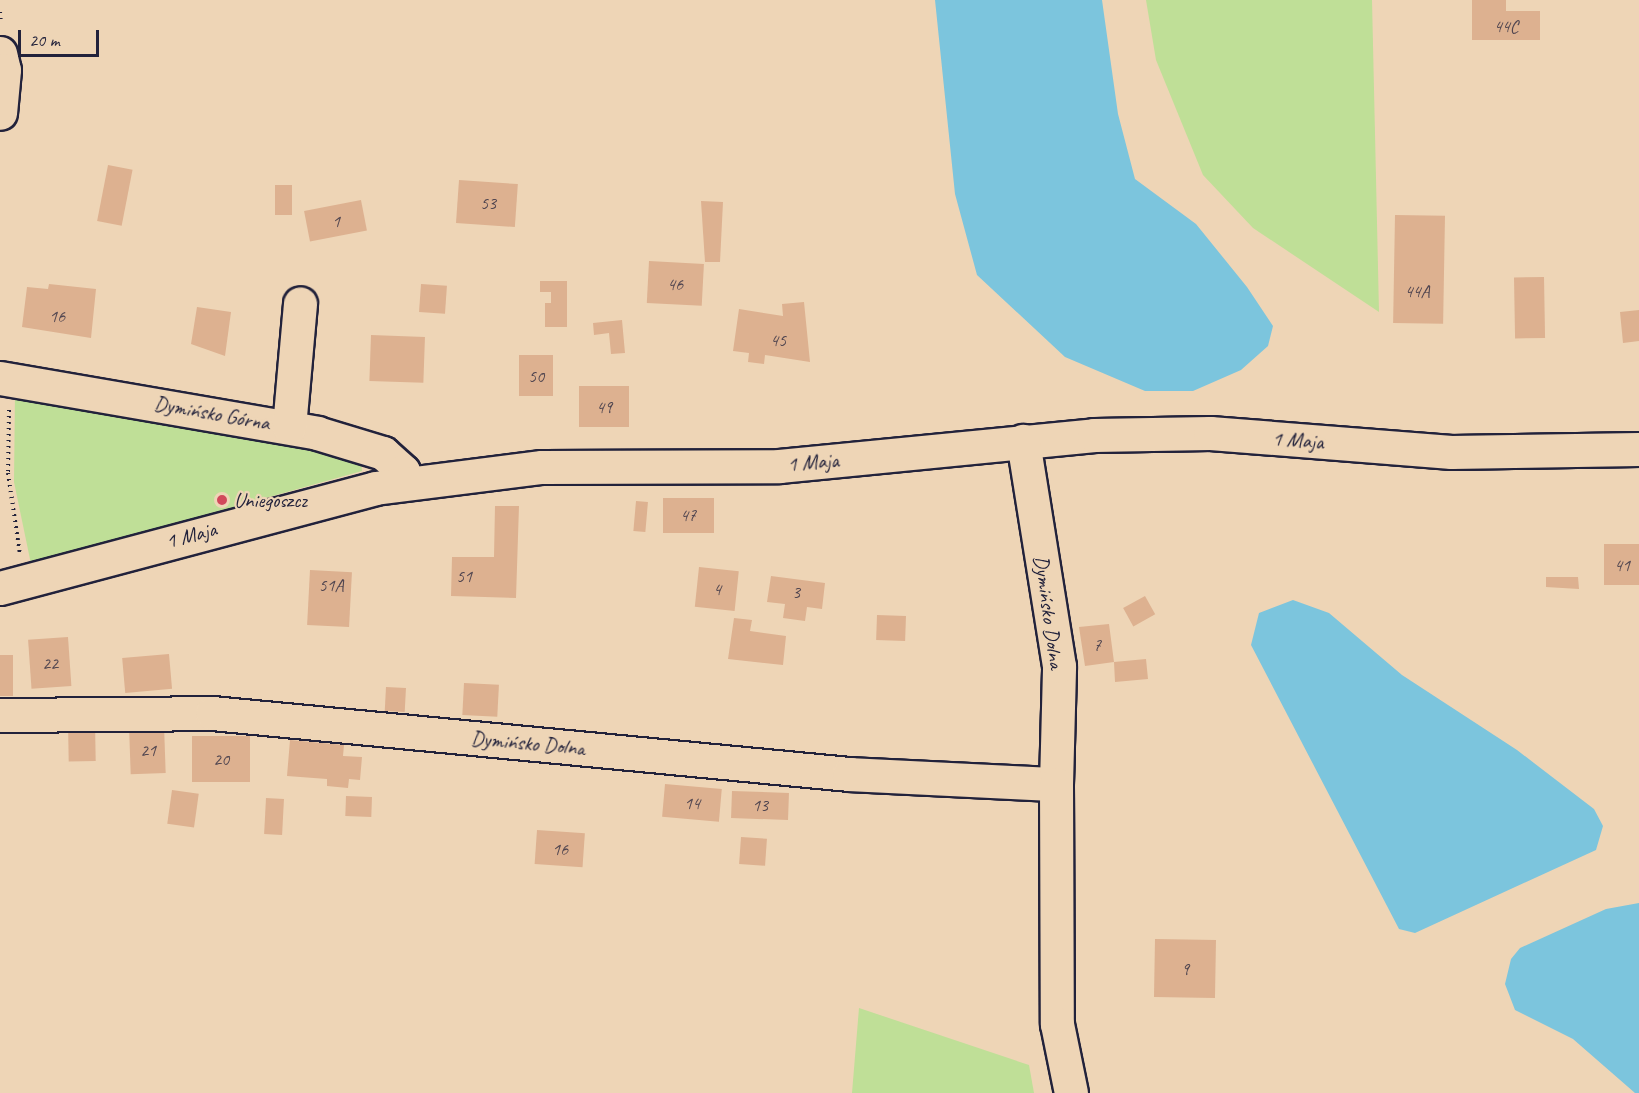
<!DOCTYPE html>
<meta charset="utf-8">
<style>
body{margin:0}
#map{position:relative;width:1639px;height:1093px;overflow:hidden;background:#eed5b6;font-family:Caveat,sans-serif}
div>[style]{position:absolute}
.green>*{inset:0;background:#bfdf97}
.water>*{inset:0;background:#7cc5dd}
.building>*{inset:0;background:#ddb190;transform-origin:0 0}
.path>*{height:4px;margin-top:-2px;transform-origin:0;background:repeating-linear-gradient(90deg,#22223b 0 1.5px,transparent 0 6px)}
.roads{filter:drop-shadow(2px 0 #22223b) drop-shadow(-2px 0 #22223b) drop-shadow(0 2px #22223b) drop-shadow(0 -2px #22223b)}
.minor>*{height:33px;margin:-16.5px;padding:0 16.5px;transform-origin:16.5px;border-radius:16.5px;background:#eed5b6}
.dots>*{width:16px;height:16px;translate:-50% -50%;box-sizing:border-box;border:3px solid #eed5b6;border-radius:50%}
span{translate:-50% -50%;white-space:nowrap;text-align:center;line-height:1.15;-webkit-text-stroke:4.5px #eed5b6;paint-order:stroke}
.number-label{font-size:18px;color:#514650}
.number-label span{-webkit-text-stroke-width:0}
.street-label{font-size:21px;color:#22223b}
.poi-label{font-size:21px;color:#22223b}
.left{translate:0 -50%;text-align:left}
.scale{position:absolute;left:18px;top:30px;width:81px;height:27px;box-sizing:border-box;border:3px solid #22223b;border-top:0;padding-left:8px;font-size:18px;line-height:21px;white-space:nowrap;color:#22223b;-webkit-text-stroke:4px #eed5b6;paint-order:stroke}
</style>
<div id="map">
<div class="green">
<div style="clip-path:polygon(1146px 0,1372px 0,1379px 312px,1253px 228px,1203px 175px,1156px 60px)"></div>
<div style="clip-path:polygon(15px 392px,255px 428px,361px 462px,362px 471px,31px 564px,14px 482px)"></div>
<div style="clip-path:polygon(859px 1008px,1029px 1065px,1034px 1093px,852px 1093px)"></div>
</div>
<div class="water">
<div style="clip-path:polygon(935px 0,1102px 0,1118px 114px,1135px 179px,1196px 224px,1247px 287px,1273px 326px,1268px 346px,1241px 370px,1193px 391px,1145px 391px,1065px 357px,977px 275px,955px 194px)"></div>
<div style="clip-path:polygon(1293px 600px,1329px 613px,1402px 675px,1517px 750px,1594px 809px,1603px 826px,1596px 850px,1415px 933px,1399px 929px,1251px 645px,1259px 613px)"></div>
<div style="clip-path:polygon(1639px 903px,1639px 1093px,1635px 1093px,1573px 1039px,1515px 1010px,1505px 984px,1511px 959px,1520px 948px,1606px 909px)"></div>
</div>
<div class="building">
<div style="clip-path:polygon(1472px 0,1506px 0,1506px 11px,1540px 11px,1540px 40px,1472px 40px)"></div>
<div style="left:108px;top:165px;width:25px;height:57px;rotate:11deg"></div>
<div style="left:459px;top:180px;width:59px;height:43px;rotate:4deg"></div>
<div style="left:292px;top:185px;width:30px;height:17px;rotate:90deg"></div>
<div style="left:361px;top:200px;width:31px;height:58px;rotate:79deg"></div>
<div style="clip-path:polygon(701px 201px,723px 202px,720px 262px,705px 262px)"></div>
<div style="left:1395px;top:215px;width:50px;height:108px;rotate:1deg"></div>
<div style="left:649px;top:261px;width:55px;height:42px;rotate:3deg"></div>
<div style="left:1544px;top:277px;width:61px;height:30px;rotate:89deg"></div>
<div style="clip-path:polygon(540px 281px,567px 281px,567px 327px,545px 327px,545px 303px,551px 303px,551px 292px,540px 292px)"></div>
<div style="clip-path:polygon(49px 284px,96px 289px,91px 338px,22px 327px,27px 287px,48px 289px)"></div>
<div style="left:421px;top:284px;width:26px;height:28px;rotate:4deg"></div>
<div style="clip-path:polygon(804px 302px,810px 362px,765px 355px,764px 364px,748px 362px,749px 353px,733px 351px,739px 309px,783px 316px,782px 304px)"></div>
<div style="clip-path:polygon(197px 307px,231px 312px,225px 356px,191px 344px)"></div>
<div style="clip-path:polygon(1639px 310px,1639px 341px,1623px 343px,1620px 312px)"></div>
<div style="clip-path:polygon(622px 320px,625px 353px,611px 354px,609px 333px,594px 335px,593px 323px)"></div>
<div style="left:371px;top:335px;width:54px;height:46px;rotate:2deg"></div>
<div style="left:519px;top:355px;width:34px;height:41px"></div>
<div style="left:579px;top:386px;width:50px;height:41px"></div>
<div style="left:663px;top:498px;width:51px;height:35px"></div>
<div style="left:636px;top:501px;width:12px;height:30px;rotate:5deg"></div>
<div style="clip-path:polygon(495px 506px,519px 506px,516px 598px,451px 596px,452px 557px,494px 557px)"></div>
<div style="left:1639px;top:544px;width:41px;height:35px;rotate:90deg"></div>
<div style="left:699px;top:567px;width:40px;height:40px;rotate:6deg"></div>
<div style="left:310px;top:570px;width:42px;height:55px;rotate:3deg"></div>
<div style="clip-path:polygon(771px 576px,825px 583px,822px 609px,807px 607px,805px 621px,783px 618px,785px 604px,767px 602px)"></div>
<div style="clip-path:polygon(1546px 577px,1578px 577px,1579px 589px,1546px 587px)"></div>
<div style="left:1145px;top:596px;width:21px;height:25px;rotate:61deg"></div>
<div style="left:877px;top:615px;width:29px;height:25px;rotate:2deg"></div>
<div style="clip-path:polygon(734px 618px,752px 620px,750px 631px,786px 636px,783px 665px,728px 659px)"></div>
<div style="clip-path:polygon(1109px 624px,1114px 662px,1146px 659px,1148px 679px,1115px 682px,1114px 662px,1085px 666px,1079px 627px)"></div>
<div style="left:68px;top:637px;width:49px;height:40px;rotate:86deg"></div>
<div style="left:169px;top:654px;width:35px;height:47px;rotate:85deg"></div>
<div style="left:0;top:655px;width:13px;height:41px"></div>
<div style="left:464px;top:683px;width:35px;height:32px;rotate:3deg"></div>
<div style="left:386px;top:687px;width:20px;height:24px;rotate:3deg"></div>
<div style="left:95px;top:721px;width:40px;height:27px;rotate:89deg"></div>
<div style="left:164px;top:725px;width:48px;height:35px;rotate:88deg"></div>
<div style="left:192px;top:736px;width:58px;height:46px"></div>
<div style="clip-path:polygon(290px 740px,344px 745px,343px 756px,362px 757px,360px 780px,349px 779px,348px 788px,327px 786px,327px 779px,287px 776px)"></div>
<div style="left:665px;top:784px;width:57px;height:33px;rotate:5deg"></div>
<div style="left:172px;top:790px;width:27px;height:34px;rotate:8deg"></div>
<div style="left:732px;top:791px;width:57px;height:27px;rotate:2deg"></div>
<div style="left:346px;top:796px;width:26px;height:20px;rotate:2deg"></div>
<div style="left:266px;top:798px;width:18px;height:36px;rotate:3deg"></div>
<div style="left:537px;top:830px;width:48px;height:34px;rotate:4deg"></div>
<div style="left:741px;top:837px;width:26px;height:27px;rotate:4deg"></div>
<div style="left:1155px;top:939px;width:61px;height:58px;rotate:1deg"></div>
</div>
<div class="path">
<div style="left:0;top:12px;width:12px;rotate:85deg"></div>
<div style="left:9px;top:410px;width:63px;rotate:90.9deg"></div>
<div style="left:8px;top:473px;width:82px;rotate:81.6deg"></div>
</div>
<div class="roads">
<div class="minor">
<div style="left:0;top:53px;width:17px;rotate:77deg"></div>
<div style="left:4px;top:70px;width:43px;rotate:95.3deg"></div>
<div style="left:0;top:378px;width:322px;rotate:9.8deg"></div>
<div style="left:317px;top:433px;width:69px;rotate:16.9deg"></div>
<div style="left:383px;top:453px;width:27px;rotate:42deg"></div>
<div style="left:403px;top:471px;width:12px;rotate:81deg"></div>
<div style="left:289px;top:427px;width:124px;rotate:-84.9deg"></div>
<div style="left:0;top:588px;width:388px;rotate:-14.9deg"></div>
<div style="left:375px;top:488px;width:168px;rotate:-7.2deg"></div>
<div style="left:542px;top:467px;width:237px;rotate:-0.2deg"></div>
<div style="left:779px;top:466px;width:317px;rotate:-5.6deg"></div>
<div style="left:1094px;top:435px;width:116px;rotate:-1deg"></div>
<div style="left:1210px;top:433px;width:242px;rotate:4.5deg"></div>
<div style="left:1451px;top:452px;width:188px;rotate:-0.9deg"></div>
<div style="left:0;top:715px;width:212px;rotate:-0.5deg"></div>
<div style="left:212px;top:713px;width:640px;rotate:5.47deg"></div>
<div style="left:849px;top:774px;width:207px;rotate:2.8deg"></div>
<div style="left:1056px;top:784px;width:118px;rotate:-88.5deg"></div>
<div style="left:1059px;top:666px;width:228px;rotate:-99.1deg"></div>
<div style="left:1056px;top:784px;width:240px;rotate:89.8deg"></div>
<div style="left:1057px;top:1024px;width:70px;rotate:78.5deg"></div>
</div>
</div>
<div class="dots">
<div style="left:222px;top:500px;background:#d1495b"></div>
</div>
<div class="number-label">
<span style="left:1506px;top:26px">44C</span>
<span style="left:488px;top:203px">53</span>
<span style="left:336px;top:221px">1</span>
<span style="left:675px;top:284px">46</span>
<span style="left:1417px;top:291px">44A</span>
<span style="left:57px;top:316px">16</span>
<span style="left:778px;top:340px">45</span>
<span style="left:536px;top:376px">50</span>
<span style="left:604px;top:407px">49</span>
<span style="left:688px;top:515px">47</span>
<span style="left:1622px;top:565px">41</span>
<span style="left:464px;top:576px">51</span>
<span style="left:331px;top:585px">51A</span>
<span style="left:717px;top:589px">4</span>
<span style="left:796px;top:592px">3</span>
<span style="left:1097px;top:645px">7</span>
<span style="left:50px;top:663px">22</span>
<span style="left:148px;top:750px">21</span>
<span style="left:221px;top:759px">20</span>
<span style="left:692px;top:803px">14</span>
<span style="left:760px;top:805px">13</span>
<span style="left:560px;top:849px">16</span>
<span style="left:1185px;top:969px">9</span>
</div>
<div class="street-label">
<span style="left:212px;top:413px;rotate:10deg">Dymińsko Górna</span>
<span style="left:1298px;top:440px;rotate:4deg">1 Maja</span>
<span style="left:813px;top:462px;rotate:-5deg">1 Maja</span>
<span style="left:191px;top:535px;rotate:-15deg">1 Maja</span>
<span style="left:1049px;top:612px;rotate:82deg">Dymińsko Dolna</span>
<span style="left:528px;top:743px;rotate:5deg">Dymińsko Dolna</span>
</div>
<div class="poi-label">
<span class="left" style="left:234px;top:500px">Uniegoszcz</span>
</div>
<div class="scale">20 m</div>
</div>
